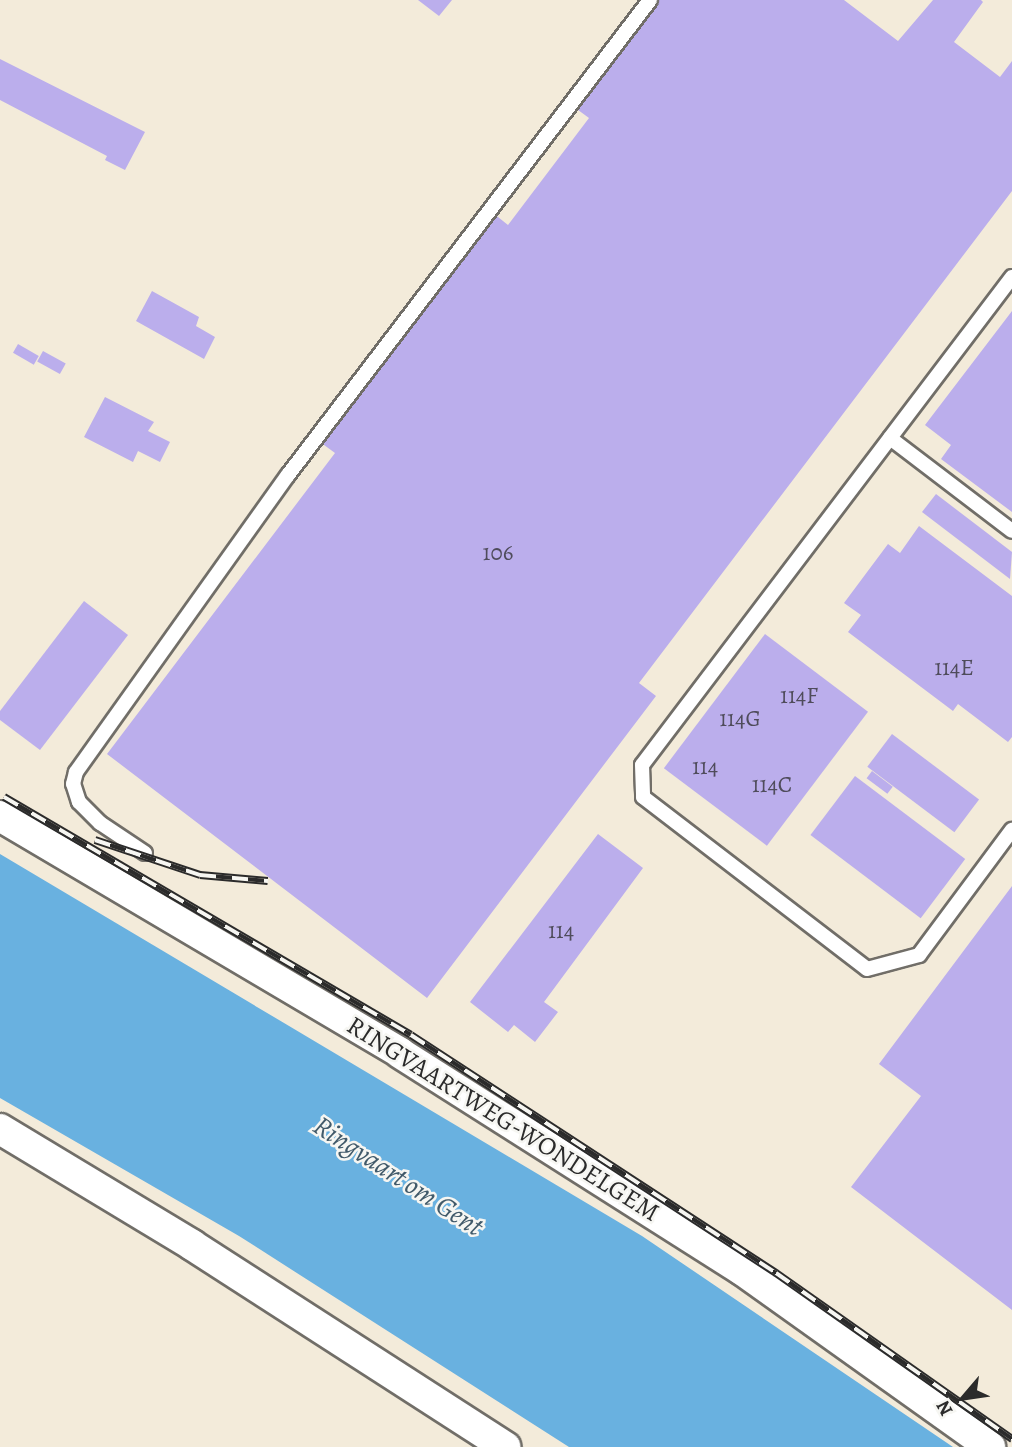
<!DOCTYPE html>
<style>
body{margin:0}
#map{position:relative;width:1012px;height:1447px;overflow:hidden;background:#f3ebda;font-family:Alegreya,serif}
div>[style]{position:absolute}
.water>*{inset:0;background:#69b1e0}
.building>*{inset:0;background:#bbaeec;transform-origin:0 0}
.roads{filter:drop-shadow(2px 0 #716e68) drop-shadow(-2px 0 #716e68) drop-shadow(0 2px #716e68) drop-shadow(0 -2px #716e68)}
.lane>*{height:14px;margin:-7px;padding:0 7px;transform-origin:7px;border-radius:7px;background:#fff}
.street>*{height:30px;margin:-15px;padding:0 15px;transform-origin:15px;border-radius:15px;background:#fff}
.rail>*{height:8px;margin-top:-4px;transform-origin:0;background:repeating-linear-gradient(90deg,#f6f6f2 0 16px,#2b2b2b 0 32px);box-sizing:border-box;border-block:2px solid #2b2b2b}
span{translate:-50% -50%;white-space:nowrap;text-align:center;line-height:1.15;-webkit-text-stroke:5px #f6f6f2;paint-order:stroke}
.number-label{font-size:23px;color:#4f4c5b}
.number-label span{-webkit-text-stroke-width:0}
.street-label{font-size:26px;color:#2b2b2b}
.water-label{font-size:28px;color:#415a6a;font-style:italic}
.north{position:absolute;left:928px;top:1363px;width:70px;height:70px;-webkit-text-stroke:5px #f6f6f2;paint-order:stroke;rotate:241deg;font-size:19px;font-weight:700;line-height:28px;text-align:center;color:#2b2b2b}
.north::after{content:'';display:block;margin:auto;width:24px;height:32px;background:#2b2b2b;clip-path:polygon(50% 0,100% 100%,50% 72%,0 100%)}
</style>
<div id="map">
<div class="water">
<div style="clip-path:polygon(0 854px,642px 1236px,953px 1447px,569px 1447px,239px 1236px,0 1098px)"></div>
</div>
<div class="building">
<div style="clip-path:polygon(418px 0,452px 0,439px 16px)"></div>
<div style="clip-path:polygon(655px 0,844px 0,898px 41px,933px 0,981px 0,983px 2px,954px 42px,1000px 77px,1012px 61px,1012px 191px,639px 683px,656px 696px,427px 998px,107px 754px,335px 453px,320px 442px,493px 213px,508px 225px,589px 118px,574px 107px)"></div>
<div style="clip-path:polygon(0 59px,145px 132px,125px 170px,105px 160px,107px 156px,0 100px)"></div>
<div style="clip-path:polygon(152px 291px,199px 317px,196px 326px,215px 337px,204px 359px,136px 321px)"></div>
<div style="clip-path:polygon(1012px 311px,1012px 512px,941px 459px,951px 445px,925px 425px)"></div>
<div style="left:18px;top:344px;width:24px;height:10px;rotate:30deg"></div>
<div style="left:43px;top:351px;width:26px;height:12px;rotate:29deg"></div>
<div style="clip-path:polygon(105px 397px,154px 422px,148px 431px,170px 442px,160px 462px,138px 451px,133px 462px,84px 437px)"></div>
<div style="clip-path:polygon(936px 494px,1012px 552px,1010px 579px,922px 512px)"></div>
<div style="clip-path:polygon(919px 526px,1012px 596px,1012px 737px,1008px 742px,958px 704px,953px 711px,848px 632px,861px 615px,844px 603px,888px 544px,900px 553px)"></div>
<div style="clip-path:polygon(84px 601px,128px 635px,40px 750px,0 720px,0 711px)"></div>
<div style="left:765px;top:634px;width:129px;height:168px;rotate:37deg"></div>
<div style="left:892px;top:734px;width:109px;height:41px;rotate:37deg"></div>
<div style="left:872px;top:771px;width:26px;height:9px;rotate:37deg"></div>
<div style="left:855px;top:776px;width:138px;height:74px;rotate:37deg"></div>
<div style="clip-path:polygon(598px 834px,643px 868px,544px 1002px,558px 1012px,535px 1042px,514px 1025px,508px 1032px,470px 1002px)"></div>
<div style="clip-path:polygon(1012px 886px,1012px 1310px,851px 1187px,921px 1096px,879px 1064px)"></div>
</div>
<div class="roads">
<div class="lane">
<div style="left:1012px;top:277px;width:612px;rotate:127.17deg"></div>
<div style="left:642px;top:765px;width:32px;rotate:88deg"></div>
<div style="left:643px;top:797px;width:282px;rotate:37.5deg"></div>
<div style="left:867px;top:969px;width:54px;rotate:-15.1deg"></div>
<div style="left:919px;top:955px;width:156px;rotate:-53.4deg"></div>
<div style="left:890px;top:438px;width:153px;rotate:37.3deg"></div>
<div style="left:145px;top:853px;width:54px;rotate:-146.3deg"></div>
<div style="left:100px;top:823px;width:30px;rotate:-135deg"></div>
<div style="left:79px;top:802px;width:19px;rotate:-108deg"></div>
<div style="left:73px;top:784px;width:12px;rotate:-76deg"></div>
<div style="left:76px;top:772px;width:365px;rotate:-54.5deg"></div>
<div style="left:288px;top:475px;width:597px;rotate:-52.69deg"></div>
</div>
<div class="street">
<div style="left:0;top:816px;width:465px;rotate:30.6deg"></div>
<div style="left:400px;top:1053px;width:405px;rotate:32.4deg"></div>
<div style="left:742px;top:1270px;width:305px;rotate:35.5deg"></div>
<div style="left:0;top:1129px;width:224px;rotate:31.1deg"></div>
<div style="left:192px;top:1245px;width:373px;rotate:32.8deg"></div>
</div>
</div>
<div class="rail">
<div style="left:4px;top:797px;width:471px;rotate:30.3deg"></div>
<div style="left:411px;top:1035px;width:436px;rotate:33.1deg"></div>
<div style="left:776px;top:1273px;width:289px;rotate:35.1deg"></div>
<div style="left:95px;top:840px;width:111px;rotate:18.4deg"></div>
<div style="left:200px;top:875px;width:68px;rotate:5deg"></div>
</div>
<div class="number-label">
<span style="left:498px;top:553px">106</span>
<span style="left:954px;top:668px">114E</span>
<span style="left:799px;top:696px">114F</span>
<span style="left:740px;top:719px">114G</span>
<span style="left:705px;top:767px">114</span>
<span style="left:772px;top:785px">114C</span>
<span style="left:561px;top:931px">114</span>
</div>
<div class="street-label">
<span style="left:503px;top:1119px;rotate:32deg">RINGVAARTWEG-WONDELGEM</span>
</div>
<div class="water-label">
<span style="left:398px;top:1176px;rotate:33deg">Ringvaart om Gent</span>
</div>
<div class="north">N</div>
</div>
